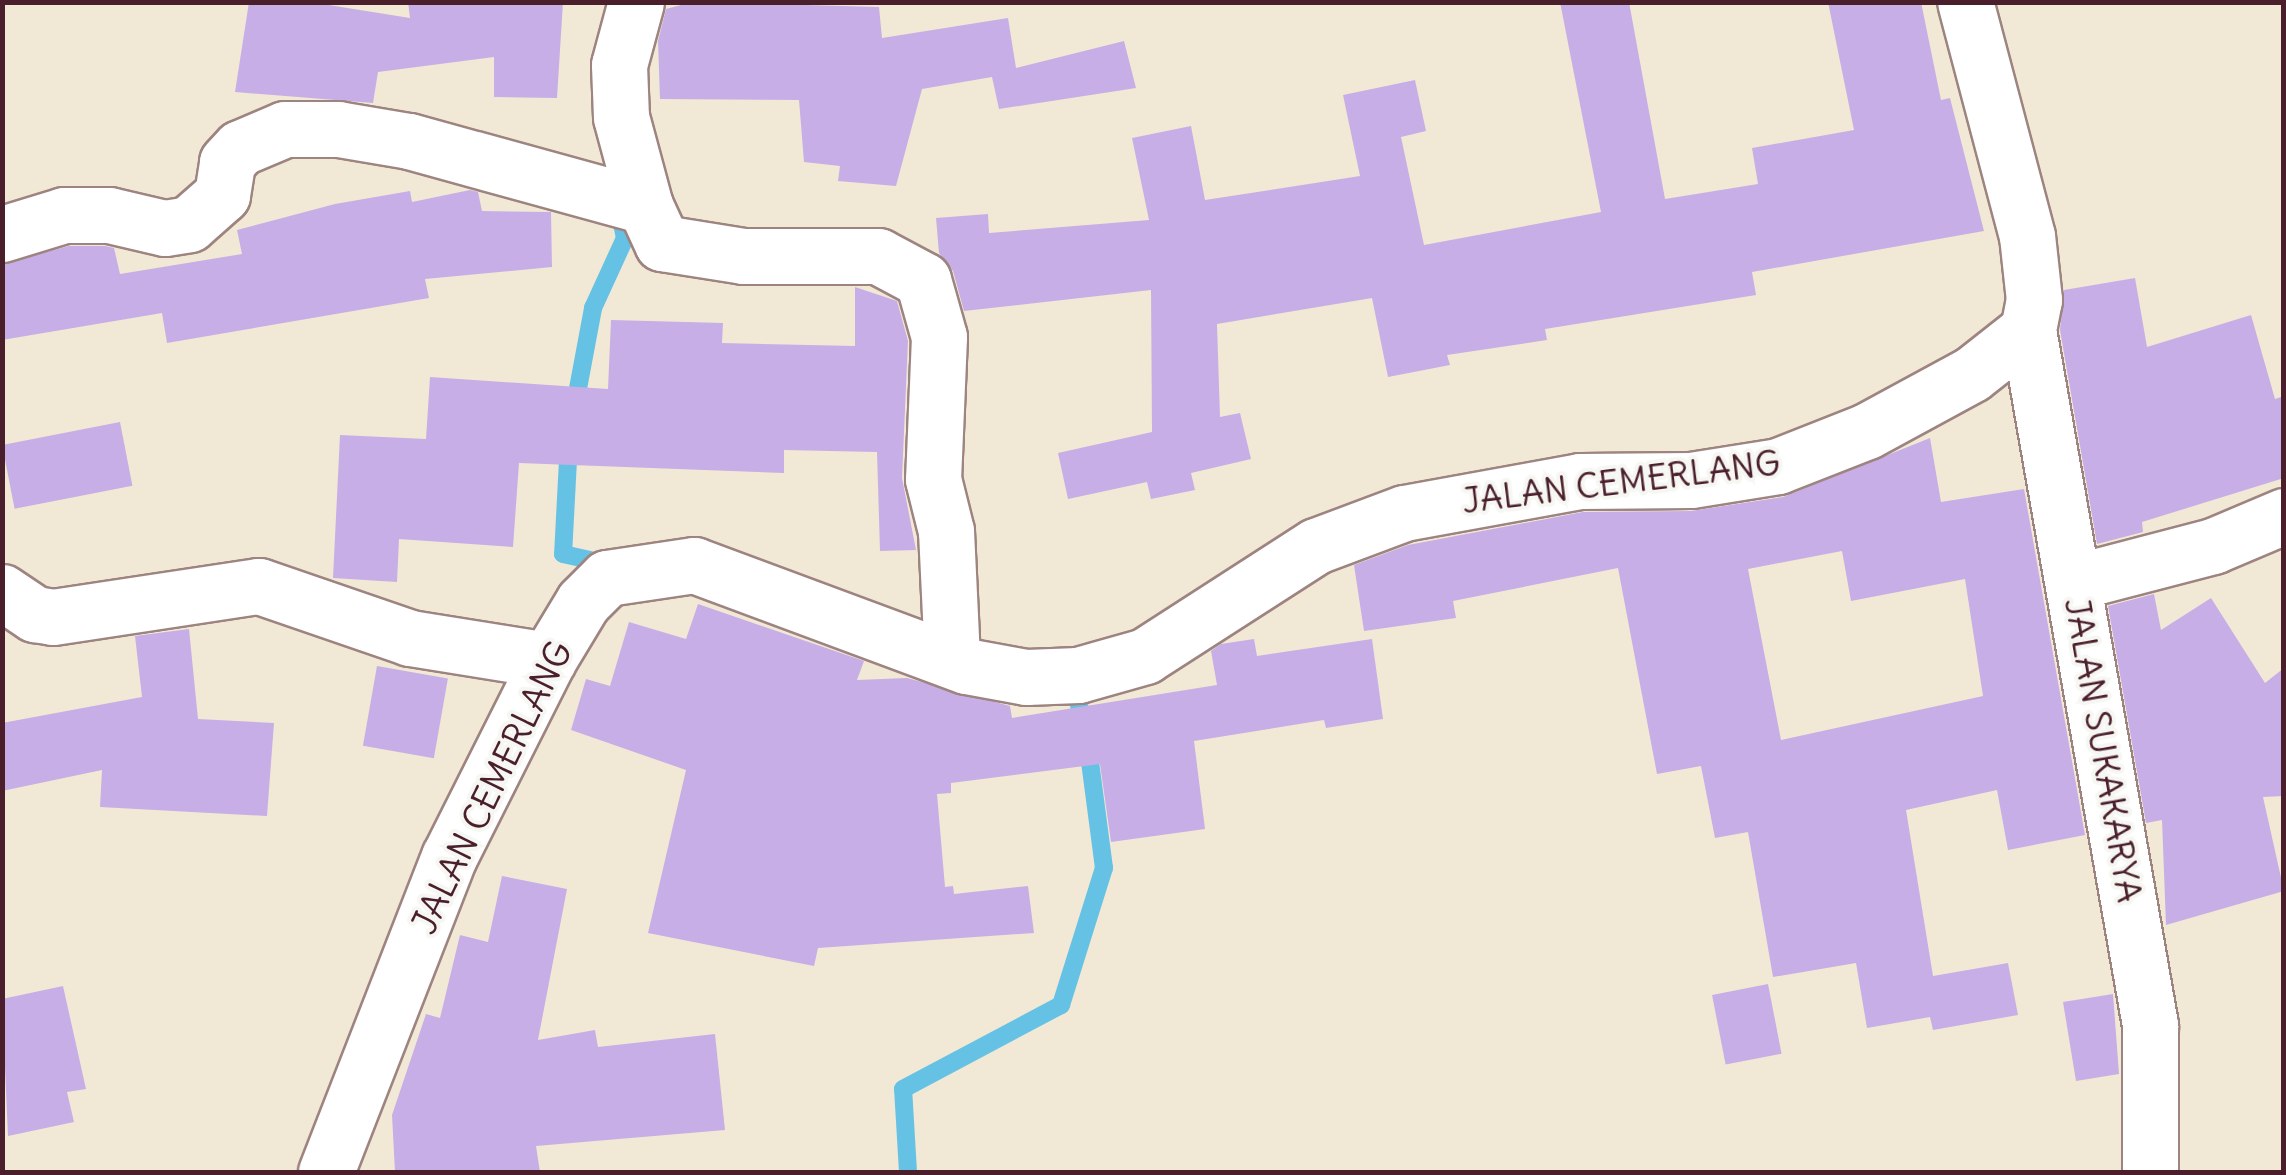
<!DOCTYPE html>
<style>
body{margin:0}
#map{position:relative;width:2286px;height:1175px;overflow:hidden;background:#f1e9d5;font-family:Delius,sans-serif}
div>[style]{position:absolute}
.stream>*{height:18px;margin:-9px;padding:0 9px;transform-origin:9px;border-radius:9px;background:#66c2e4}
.building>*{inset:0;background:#c7aee6;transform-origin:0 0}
.roads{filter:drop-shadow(2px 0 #9e8480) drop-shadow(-2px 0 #9e8480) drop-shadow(0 2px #9e8480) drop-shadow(0 -2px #9e8480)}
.minor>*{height:55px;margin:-27.5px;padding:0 27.5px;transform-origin:27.5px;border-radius:27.5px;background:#fff}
span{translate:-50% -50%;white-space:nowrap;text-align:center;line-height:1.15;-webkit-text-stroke:8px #f6f6f2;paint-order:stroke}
.street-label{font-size:35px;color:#4a1f2b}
.frame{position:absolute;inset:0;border:5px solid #4a1f2b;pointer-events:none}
</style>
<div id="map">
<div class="stream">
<div style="left:574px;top:410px;width:104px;rotate:-79.4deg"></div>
<div style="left:593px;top:308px;width:77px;rotate:-65.4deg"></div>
<div style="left:625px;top:238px;width:33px;rotate:-102deg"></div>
<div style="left:569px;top:441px;width:113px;rotate:93deg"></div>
<div style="left:563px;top:554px;width:46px;rotate:12.5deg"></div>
<div style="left:908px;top:1172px;width:83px;rotate:-93.4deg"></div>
<div style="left:903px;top:1089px;width:179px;rotate:-28deg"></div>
<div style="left:1061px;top:1005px;width:144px;rotate:-72.6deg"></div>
<div style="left:1104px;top:868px;width:130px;rotate:-97.5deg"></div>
<div style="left:1087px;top:739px;width:48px;rotate:-103.2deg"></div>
<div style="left:1076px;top:692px;width:10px;rotate:-169deg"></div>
</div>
<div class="building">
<div style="clip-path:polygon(249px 2px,310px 2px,410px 18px,408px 2px,563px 2px,557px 98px,494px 97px,494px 57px,378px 72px,373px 103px,235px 92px)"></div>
<div style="clip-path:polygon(692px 2px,879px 7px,882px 38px,1008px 18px,1016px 68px,1124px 41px,1136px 88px,999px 109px,992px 77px,922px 89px,896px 186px,838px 181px,840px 166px,804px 162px,799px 100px,660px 99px,658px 41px,666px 9px)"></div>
<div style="clip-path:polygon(1560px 2px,1629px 2px,1665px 199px,1758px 184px,1752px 148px,1854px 130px,1828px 2px,1921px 2px,1941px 100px,1950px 98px,1984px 231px,1752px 272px,1756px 295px,1545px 329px,1547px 340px,1447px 355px,1450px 365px,1388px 377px,1372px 298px,1217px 324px,1220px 417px,1240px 413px,1251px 459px,1191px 473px,1195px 490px,1151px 499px,1147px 482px,1068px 499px,1058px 453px,1152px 432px,1151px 290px,964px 311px,953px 271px,939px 253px,936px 218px,988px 214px,989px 233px,1149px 220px,1132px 138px,1191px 126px,1205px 200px,1360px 176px,1343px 95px,1415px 80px,1426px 131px,1401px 137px,1424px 245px,1601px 212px)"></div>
<div style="clip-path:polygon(470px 190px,478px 192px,482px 211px,551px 212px,552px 267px,425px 279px,429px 298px,167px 343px,162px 313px,2px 340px,2px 264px,69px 246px,105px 246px,114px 248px,120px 274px,242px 254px,237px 230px,335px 204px,410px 191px,412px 202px)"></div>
<div style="clip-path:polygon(2135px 278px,2147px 347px,2251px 315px,2275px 399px,2284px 396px,2284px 478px,2142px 522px,2143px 532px,2097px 544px,2060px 330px,2064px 290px)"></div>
<div style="clip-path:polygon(855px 287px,897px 301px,908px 341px,902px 478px,916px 550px,880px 551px,877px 452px,784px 450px,784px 473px,519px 463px,513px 547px,399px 539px,397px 582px,333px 578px,340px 435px,426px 439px,430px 377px,608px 389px,611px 320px,723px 323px,722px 343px,855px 346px)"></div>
<div style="left:120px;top:422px;width:65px;height:120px;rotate:79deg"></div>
<div style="clip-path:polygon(evenodd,1930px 438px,1941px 502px,2024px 489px,2085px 835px,2008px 850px,1997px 790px,1906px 810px,1933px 976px,2008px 963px,2018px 1015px,1933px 1030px,1930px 1017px,1867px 1028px,1856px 963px,1773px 977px,1748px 832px,1715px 838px,1701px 766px,1657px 774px,1618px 568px,1453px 601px,1456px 618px,1364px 631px,1354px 565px,1408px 545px,1583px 512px,1691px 511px,1783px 497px,1930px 438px,1842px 551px,1851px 601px,1965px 579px,1983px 696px,1781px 740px,1748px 569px,1842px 551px)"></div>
<div style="clip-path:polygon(2154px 594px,2161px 630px,2211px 598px,2265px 683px,2284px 668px,2284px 796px,2263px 797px,2284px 891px,2166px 925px,2162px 820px,2146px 823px,2108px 606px)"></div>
<div style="clip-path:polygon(698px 604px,864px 661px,857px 680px,907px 678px,1010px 706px,1012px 718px,1217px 685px,1211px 651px,1221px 644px,1254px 639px,1257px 656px,1372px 639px,1383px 719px,1326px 728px,1324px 720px,1194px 741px,1205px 829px,1111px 842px,1100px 764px,951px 783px,951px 793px,937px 794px,945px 887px,953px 886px,954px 894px,1028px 886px,1034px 933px,818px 948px,814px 966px,648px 933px,686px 770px,571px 730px,586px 679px,610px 686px,629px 622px,686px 639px)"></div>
<div style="clip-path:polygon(189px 629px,198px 719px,274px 723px,267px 816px,100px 807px,102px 770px,2px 791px,2px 723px,142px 697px,135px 636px)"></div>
<div style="left:377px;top:666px;width:72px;height:81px;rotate:10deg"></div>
<div style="clip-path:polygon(502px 876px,567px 889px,538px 1040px,595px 1030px,598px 1047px,715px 1034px,725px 1130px,536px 1146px,540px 1172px,395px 1172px,392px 1115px,426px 1014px,440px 1018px,460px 935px,488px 942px)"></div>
<div style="left:1768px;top:984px;width:71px;height:57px;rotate:79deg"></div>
<div style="clip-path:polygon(63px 986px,86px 1089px,67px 1092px,74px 1122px,8px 1136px,2px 999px)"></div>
<div style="clip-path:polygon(2113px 994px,2119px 1074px,2076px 1081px,2063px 1002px)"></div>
</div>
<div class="roads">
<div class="minor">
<div style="left:636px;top:2px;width:65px;rotate:105.1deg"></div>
<div style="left:619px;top:65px;width:52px;rotate:87.8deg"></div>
<div style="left:621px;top:117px;width:92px;rotate:74.9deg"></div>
<div style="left:645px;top:206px;width:41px;rotate:65.3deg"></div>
<div style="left:662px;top:243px;width:82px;rotate:9.1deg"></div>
<div style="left:743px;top:256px;width:135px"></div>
<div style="left:878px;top:256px;width:51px;rotate:28.1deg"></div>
<div style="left:923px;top:280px;width:59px;rotate:74.3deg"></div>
<div style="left:939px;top:337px;width:142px;rotate:92.4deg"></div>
<div style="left:933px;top:479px;width:54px;rotate:76deg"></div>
<div style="left:946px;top:531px;width:129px;rotate:87.3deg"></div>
<div style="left:2px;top:234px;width:65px;rotate:-17deg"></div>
<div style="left:64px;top:215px;width:45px"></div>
<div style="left:109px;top:215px;width:57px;rotate:13.1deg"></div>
<div style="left:165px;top:228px;width:24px;rotate:-9deg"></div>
<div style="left:189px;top:224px;width:44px;rotate:-41.3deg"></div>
<div style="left:222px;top:195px;width:33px;rotate:-81deg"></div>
<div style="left:227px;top:162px;width:19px;rotate:-47deg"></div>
<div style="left:240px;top:148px;width:49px;rotate:-22.9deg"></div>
<div style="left:285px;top:129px;width:53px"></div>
<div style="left:338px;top:129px;width:72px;rotate:9.6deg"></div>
<div style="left:409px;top:141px;width:245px;rotate:15.4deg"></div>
<div style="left:2028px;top:330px;width:706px;rotate:80.04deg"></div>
<div style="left:2150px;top:1025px;width:147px;rotate:90deg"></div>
<div style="left:2075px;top:582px;width:143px;rotate:-14.6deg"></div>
<div style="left:2213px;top:546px;width:77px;rotate:-22.9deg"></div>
<div style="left:2px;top:592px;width:40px;rotate:34deg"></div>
<div style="left:35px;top:614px;width:18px;rotate:9deg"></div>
<div style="left:53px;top:617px;width:208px;rotate:-8.6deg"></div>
<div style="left:259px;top:586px;width:160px;rotate:19deg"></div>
<div style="left:410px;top:638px;width:140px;rotate:9.1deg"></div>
<div style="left:326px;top:1172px;width:338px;rotate:-68.7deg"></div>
<div style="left:449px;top:857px;width:220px;rotate:-63.3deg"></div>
<div style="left:548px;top:660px;width:68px;rotate:-58.9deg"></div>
<div style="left:583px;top:602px;width:34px;rotate:-45deg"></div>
<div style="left:607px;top:578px;width:88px;rotate:-8.5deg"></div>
<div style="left:694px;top:565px;width:290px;rotate:20.4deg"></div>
<div style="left:966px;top:666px;width:61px;rotate:10.4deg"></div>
<div style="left:1026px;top:677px;width:52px;rotate:-2.2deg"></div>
<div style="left:1078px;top:675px;width:70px;rotate:-15.8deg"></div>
<div style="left:1145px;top:656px;width:203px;rotate:-32.8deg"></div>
<div style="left:1316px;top:546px;width:94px;rotate:-20.6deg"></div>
<div style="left:1404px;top:513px;width:179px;rotate:-10.3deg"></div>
<div style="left:1580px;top:481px;width:111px;rotate:-0.5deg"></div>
<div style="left:1691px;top:480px;width:88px;rotate:-9.1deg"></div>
<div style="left:1778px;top:466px;width:96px;rotate:-21.5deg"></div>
<div style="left:1867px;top:431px;width:119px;rotate:-28.5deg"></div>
<div style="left:1972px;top:374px;width:71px;rotate:-38.2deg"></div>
<div style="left:2028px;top:330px;width:31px;rotate:-79deg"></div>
<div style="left:2034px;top:300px;width:64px;rotate:-96.2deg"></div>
<div style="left:2027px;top:236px;width:242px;rotate:-104.8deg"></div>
</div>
</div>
<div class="street-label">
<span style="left:1621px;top:481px;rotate:-7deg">JALAN CEMERLANG</span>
<span style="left:2104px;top:750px;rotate:80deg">JALAN SUKAKARYA</span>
<span style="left:491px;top:787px;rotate:-64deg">JALAN CEMERLANG</span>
</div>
<div class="frame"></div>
</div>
